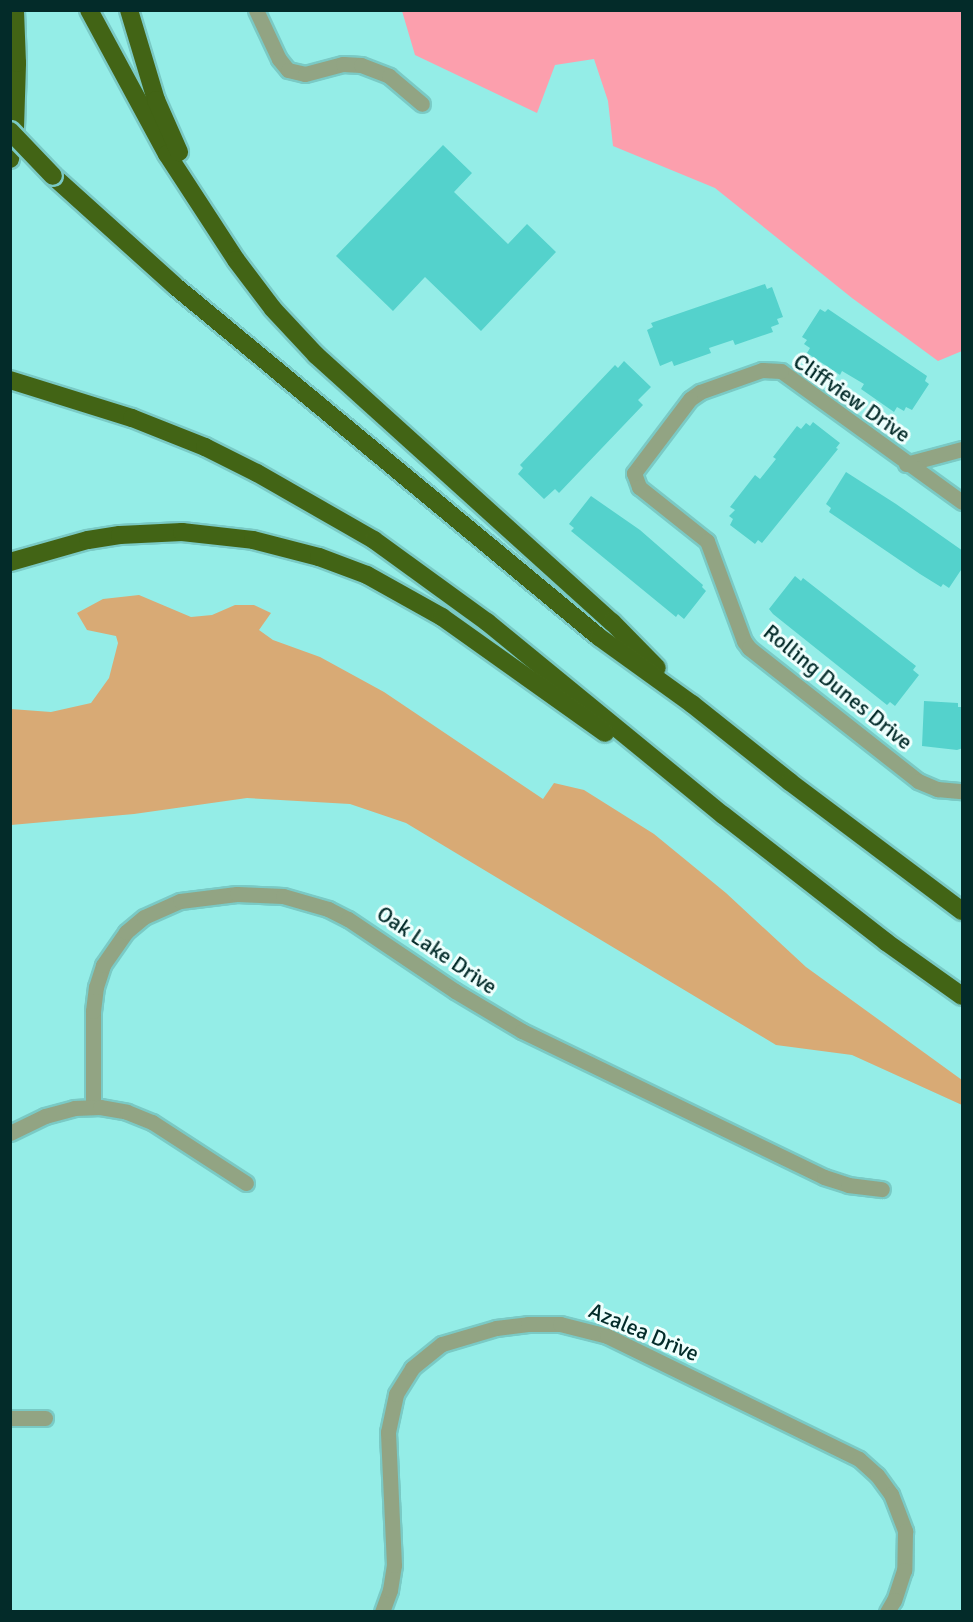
<!DOCTYPE html>
<style>
body{margin:0}
#map{position:relative;width:973px;height:1622px;overflow:hidden;background:#94ede7;font-family:Signika,sans-serif}
div>[style]{position:absolute}
.green>*{inset:0;background:#d8aa75}
.water>*{inset:0;background:#fc9fad}
.building>*{inset:0;background:#54d2cc}
.roads{filter:drop-shadow(2px 0 #7acac5) drop-shadow(-2px 0 #7acac5) drop-shadow(0 2px #7acac5) drop-shadow(0 -2px #7acac5)}
.minor>*{height:15px;margin:-7.5px;padding:0 7.5px;transform-origin:7.5px;border-radius:7.5px;background:#92a483}
.motorway>*{height:18px;margin:-9px;padding:0 9px;transform-origin:9px;border-radius:9px;background:#426415}
.bridges{filter:drop-shadow(2px 0 #7acac5) drop-shadow(-2px 0 #7acac5) drop-shadow(0 2px #7acac5) drop-shadow(0 -2px #7acac5)}
.motorway-bridge>*{height:18px;margin:-9px;padding:0 9px;transform-origin:9px;border-radius:9px;background:#426415}
span{translate:-50% -50%;white-space:nowrap;text-align:center;line-height:1.15;-webkit-text-stroke:6px #effffd;paint-order:stroke}
.street-label{font-size:22px;color:#032b29}
.frame{position:absolute;inset:0;border:12px solid #032b29;pointer-events:none}
</style>
<div id="map">
<div class="green">
<div style="clip-path:polygon(139px 595px,191px 617px,212px 615px,235px 605px,254px 605px,271px 613px,259px 630px,273px 640px,320px 657px,384px 692px,543px 799px,554px 783px,584px 790px,654px 834px,726px 893px,806px 967px,962px 1080px,962px 1105px,852px 1055px,776px 1045px,406px 823px,350px 804px,247px 798px,134px 814px,11px 825px,11px 709px,51px 712px,91px 703px,109px 678px,118px 643px,116px 636px,87px 630px,77px 613px,103px 599px)"></div>
</div>
<div class="water">
<div style="clip-path:polygon(402px 11px,962px 11px,962px 351px,938px 361px,852px 298px,715px 188px,613px 146px,608px 101px,594px 59px,555px 65px,537px 113px,415px 55px)"></div>
</div>
<div class="building">
<div style="clip-path:polygon(443px 145px,472px 173px,454px 192px,508px 244px,527px 224px,556px 252px,481px 331px,425px 277px,393px 311px,336px 256px)"></div>
<div style="clip-path:polygon(765px 284px,767px 289px,772px 287px,783px 317px,777px 319px,779px 324px,771px 327px,773px 332px,735px 345px,733px 340px,709px 348px,711px 353px,674px 366px,672px 361px,660px 366px,647px 330px,653px 327px,651px 323px)"></div>
<div style="clip-path:polygon(820px 309px,825px 312px,828px 309px,927px 376px,925px 381px,929px 384px,912px 410px,906px 407px,904px 411px,897px 407px,894px 412px,861px 389px,864px 384px,842px 371px,840px 375px,807px 353px,810px 348px,804px 344px,807px 340px,802px 337px)"></div>
<div style="clip-path:polygon(624px 361px,651px 387px,638px 400px,643px 405px,559px 493px,555px 489px,544px 499px,518px 474px,523px 468px,520px 465px,615px 365px,618px 368px)"></div>
<div style="clip-path:polygon(813px 422px,840px 443px,836px 448px,838px 449px,762px 543px,758px 540px,755px 544px,730px 525px,733px 519px,729px 516px,735px 510px,730px 507px,755px 475px,760px 479px,776px 459px,773px 457px,797px 426px,801px 429px,806px 423px,810px 426px)"></div>
<div style="clip-path:polygon(846px 472px,896px 504px,963px 551px,963px 567px,949px 588px,943px 584px,941px 587px,920px 574px,829px 512px,831px 508px,826px 504px)"></div>
<div style="clip-path:polygon(591px 496px,640px 530px,703px 585px,702px 587px,706px 591px,684px 619px,678px 614px,676px 617px,571px 531px,574px 528px,569px 524px)"></div>
<div style="clip-path:polygon(795px 576px,801px 581px,803px 578px,916px 666px,913px 670px,919px 675px,895px 706px,890px 702px,887px 705px,773px 614px,769px 609px)"></div>
<div style="clip-path:polygon(924px 701px,958px 703px,958px 707px,963px 707px,963px 748px,957px 750px,922px 746px)"></div>
</div>
<div class="roads">
<div class="minor">
<div style="left:256px;top:10px;width:54px;rotate:64.9deg"></div>
<div style="left:279px;top:59px;width:14px;rotate:51deg"></div>
<div style="left:288px;top:70px;width:17px;rotate:13deg"></div>
<div style="left:305px;top:74px;width:39px;rotate:-15deg"></div>
<div style="left:343px;top:64px;width:18px;rotate:3deg"></div>
<div style="left:361px;top:65px;width:30px;rotate:21deg"></div>
<div style="left:389px;top:76px;width:43px;rotate:40.3deg"></div>
<div style="left:906px;top:464px;width:58px;rotate:-15deg"></div>
<div style="left:962px;top:502px;width:223px;rotate:-144.1deg"></div>
<div style="left:781px;top:371px;width:19px;rotate:-177deg"></div>
<div style="left:762px;top:370px;width:66px;rotate:160.5deg"></div>
<div style="left:700px;top:392px;width:12px;rotate:145deg"></div>
<div style="left:690px;top:399px;width:93px;rotate:127.1deg"></div>
<div style="left:634px;top:473px;width:15px;rotate:70deg"></div>
<div style="left:639px;top:487px;width:87px;rotate:38.5deg"></div>
<div style="left:707px;top:541px;width:107px;rotate:69.7deg"></div>
<div style="left:744px;top:641px;width:9px;rotate:54deg"></div>
<div style="left:749px;top:648px;width:215px;rotate:38.2deg"></div>
<div style="left:918px;top:781px;width:21px;rotate:23deg"></div>
<div style="left:937px;top:789px;width:25px;rotate:5deg"></div>
<div style="left:93px;top:1107px;width:96px;rotate:-90deg"></div>
<div style="left:93px;top:1011px;width:24px;rotate:-83deg"></div>
<div style="left:96px;top:987px;width:23px;rotate:-72deg"></div>
<div style="left:103px;top:965px;width:40px;rotate:-55.1deg"></div>
<div style="left:126px;top:932px;width:23px;rotate:-40deg"></div>
<div style="left:144px;top:917px;width:39px;rotate:-24deg"></div>
<div style="left:180px;top:901px;width:57px;rotate:-7deg"></div>
<div style="left:237px;top:894px;width:46px;rotate:2.5deg"></div>
<div style="left:283px;top:896px;width:47px;rotate:16.1deg"></div>
<div style="left:328px;top:909px;width:22px;rotate:27deg"></div>
<div style="left:348px;top:919px;width:129px;rotate:33.9deg"></div>
<div style="left:455px;top:991px;width:78px;rotate:30.8deg"></div>
<div style="left:522px;top:1031px;width:335px;rotate:25.8deg"></div>
<div style="left:824px;top:1177px;width:25px;rotate:18deg"></div>
<div style="left:848px;top:1185px;width:34px;rotate:7deg"></div>
<div style="left:10px;top:1133px;width:39px;rotate:-26deg"></div>
<div style="left:45px;top:1116px;width:30px;rotate:-15deg"></div>
<div style="left:74px;top:1108px;width:26px;rotate:-2deg"></div>
<div style="left:100px;top:1107px;width:27px;rotate:10deg"></div>
<div style="left:127px;top:1112px;width:27px;rotate:22deg"></div>
<div style="left:152px;top:1122px;width:112px;rotate:33deg"></div>
<div style="left:10px;top:1418px;width:35px"></div>
<div style="left:382px;top:1612px;width:23px;rotate:-70deg"></div>
<div style="left:390px;top:1590px;width:25px;rotate:-81deg"></div>
<div style="left:394px;top:1565px;width:133px;rotate:-92.6deg"></div>
<div style="left:388px;top:1432px;width:39px;rotate:-78deg"></div>
<div style="left:396px;top:1394px;width:31px;rotate:-58deg"></div>
<div style="left:412px;top:1368px;width:38px;rotate:-39deg"></div>
<div style="left:442px;top:1344px;width:56px;rotate:-16.5deg"></div>
<div style="left:496px;top:1328px;width:32px;rotate:-7deg"></div>
<div style="left:528px;top:1324px;width:32px"></div>
<div style="left:560px;top:1324px;width:49px;rotate:14.3deg"></div>
<div style="left:607px;top:1336px;width:280px;rotate:26deg"></div>
<div style="left:859px;top:1459px;width:24px;rotate:42deg"></div>
<div style="left:877px;top:1475px;width:24px;rotate:54deg"></div>
<div style="left:891px;top:1494px;width:40px;rotate:69deg"></div>
<div style="left:905px;top:1531px;width:39px;rotate:91deg"></div>
<div style="left:904px;top:1570px;width:32px;rotate:108deg"></div>
<div style="left:894px;top:1600px;width:14px;rotate:120deg"></div>
</div>
<div class="motorway">
<div style="left:89px;top:10px;width:164px;rotate:61.6deg"></div>
<div style="left:167px;top:154px;width:126px;rotate:56.9deg"></div>
<div style="left:236px;top:260px;width:61px;rotate:52.9deg"></div>
<div style="left:273px;top:309px;width:63px;rotate:46.9deg"></div>
<div style="left:316px;top:355px;width:399px;rotate:42.1deg"></div>
<div style="left:612px;top:622px;width:64px;rotate:45.6deg"></div>
<div style="left:129px;top:10px;width:94px;rotate:73.3deg"></div>
<div style="left:156px;top:100px;width:57px;rotate:66.1deg"></div>
<div style="left:10px;top:159px;width:31px;rotate:-81deg"></div>
<div style="left:15px;top:128px;width:65px;rotate:-88.2deg"></div>
<div style="left:17px;top:63px;width:53px;rotate:-92.2deg"></div>
<div style="left:53px;top:176px;width:164px;rotate:42deg"></div>
<div style="left:175px;top:286px;width:550px;rotate:39.62deg"></div>
<div style="left:599px;top:637px;width:115px;rotate:35.8deg"></div>
<div style="left:692px;top:704px;width:125px;rotate:38.5deg"></div>
<div style="left:790px;top:782px;width:215px;rotate:36.9deg"></div>
<div style="left:10px;top:380px;width:128px;rotate:17.3deg"></div>
<div style="left:132px;top:418px;width:79px;rotate:21.7deg"></div>
<div style="left:205px;top:447px;width:58px;rotate:26.6deg"></div>
<div style="left:257px;top:473px;width:135px;rotate:29.8deg"></div>
<div style="left:374px;top:540px;width:140px;rotate:36deg"></div>
<div style="left:487px;top:622px;width:305px;rotate:39.3deg"></div>
<div style="left:723px;top:815px;width:207px;rotate:37.9deg"></div>
<div style="left:886px;top:942px;width:93px;rotate:35.4deg"></div>
<div style="left:10px;top:562px;width:81px;rotate:-15.8deg"></div>
<div style="left:88px;top:540px;width:32px;rotate:-9deg"></div>
<div style="left:120px;top:535px;width:62px;rotate:-2.8deg"></div>
<div style="left:182px;top:532px;width:71px;rotate:6.4deg"></div>
<div style="left:253px;top:540px;width:68px;rotate:14.4deg"></div>
<div style="left:319px;top:557px;width:51px;rotate:20.6deg"></div>
<div style="left:367px;top:575px;width:86px;rotate:29.2deg"></div>
<div style="left:442px;top:617px;width:200px;rotate:35.4deg"></div>
</div>
</div>
<div class="bridges">
<div class="motorway-bridge">
<div style="left:10px;top:131px;width:62px;rotate:46.3deg"></div>
</div>
</div>
<div class="street-label">
<span style="left:852px;top:398px;rotate:35deg">Cliffview Drive</span>
<span style="left:838px;top:687px;rotate:39deg">Rolling Dunes Drive</span>
<span style="left:437px;top:950px;rotate:34deg">Oak Lake Drive</span>
<span style="left:644px;top:1332px;rotate:23deg">Azalea Drive</span>
</div>
<div class="frame"></div>
</div>
